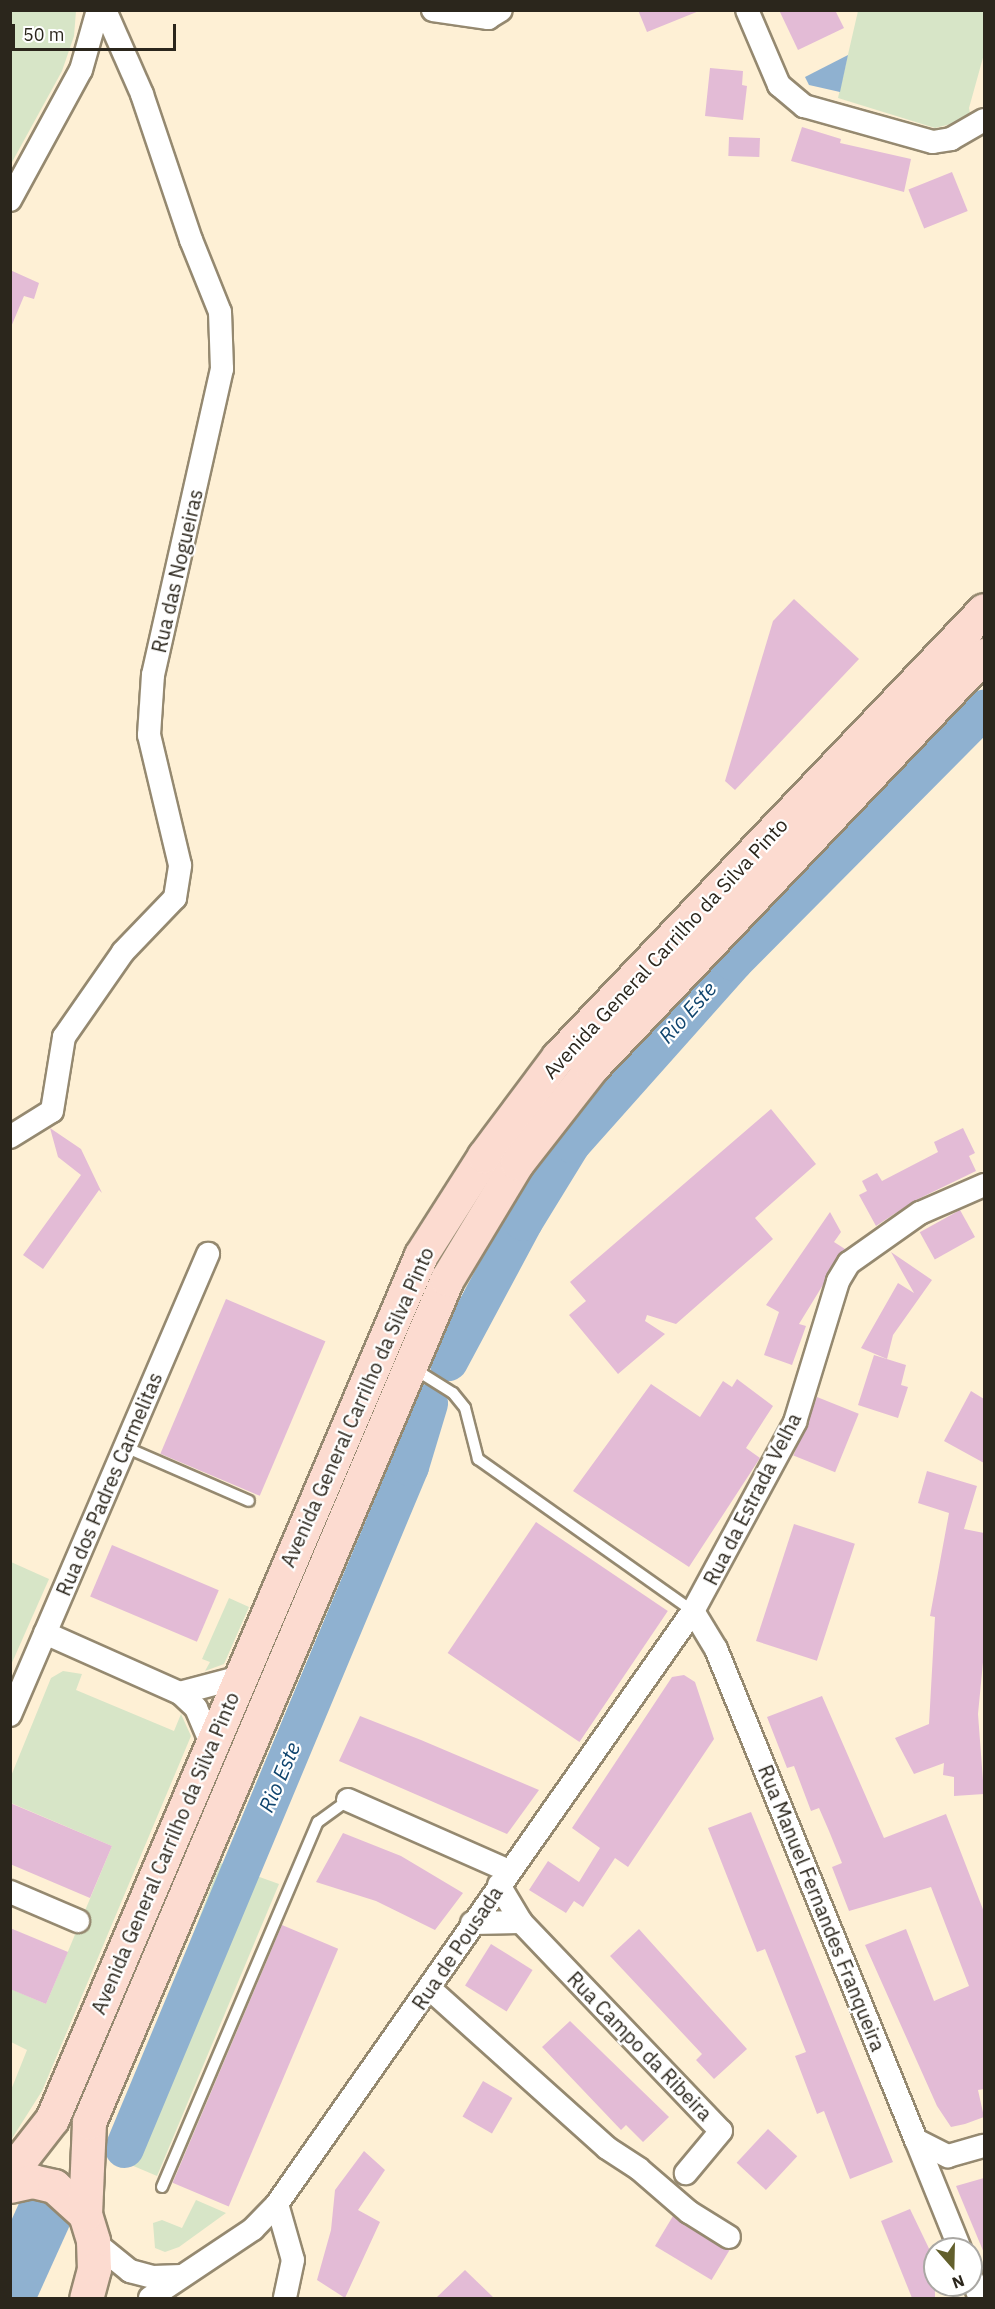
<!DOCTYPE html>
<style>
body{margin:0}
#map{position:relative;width:995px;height:2309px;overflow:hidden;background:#fef0d5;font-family:"IBM Plex Sans",sans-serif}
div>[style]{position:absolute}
.green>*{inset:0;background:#d7e5c7}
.water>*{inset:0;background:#8fb1d0}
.river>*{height:39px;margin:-19.5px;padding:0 19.5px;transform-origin:19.5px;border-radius:19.5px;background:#8fb1d0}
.building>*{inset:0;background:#e3bbd6;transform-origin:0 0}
.roads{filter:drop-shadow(2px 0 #958970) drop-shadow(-2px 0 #958970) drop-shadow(0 2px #958970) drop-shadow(0 -2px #958970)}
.service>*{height:10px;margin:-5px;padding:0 5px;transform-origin:5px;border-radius:5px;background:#fff}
.minor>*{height:22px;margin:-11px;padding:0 11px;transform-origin:11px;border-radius:11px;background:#fff}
.primary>*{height:33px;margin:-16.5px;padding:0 16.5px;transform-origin:16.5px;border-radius:16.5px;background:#fcdbd0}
span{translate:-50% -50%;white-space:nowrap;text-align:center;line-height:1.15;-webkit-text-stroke:4.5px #fff;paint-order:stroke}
.street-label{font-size:20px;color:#2b261c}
.water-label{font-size:21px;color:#10456e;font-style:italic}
.frame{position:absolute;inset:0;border:12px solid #2b261c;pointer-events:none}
.north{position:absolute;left:923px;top:2237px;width:60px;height:60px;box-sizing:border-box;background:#fff;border:2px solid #aaa8a4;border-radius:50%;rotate:160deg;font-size:16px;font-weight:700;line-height:24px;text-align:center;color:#2b261c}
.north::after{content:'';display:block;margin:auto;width:21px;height:27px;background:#625f2c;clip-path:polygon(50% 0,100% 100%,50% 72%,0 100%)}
.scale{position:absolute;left:12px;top:24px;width:164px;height:27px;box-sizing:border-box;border:3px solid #2b261c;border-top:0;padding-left:8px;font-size:18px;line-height:21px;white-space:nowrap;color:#2b261c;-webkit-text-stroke:4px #fff;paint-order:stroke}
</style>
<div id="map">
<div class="green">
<div style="clip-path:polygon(11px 10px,76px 11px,74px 36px,62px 71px,11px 164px)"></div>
<div style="clip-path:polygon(858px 11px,984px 11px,984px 54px,969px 108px,971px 119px,935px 128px,838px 98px)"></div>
<div style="clip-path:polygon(11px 1562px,49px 1579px,11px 1665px)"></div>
<div style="clip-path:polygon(229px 1598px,249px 1607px,224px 1664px,205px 1671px,210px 1662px,202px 1659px)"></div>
<div style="clip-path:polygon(63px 1671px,82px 1674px,76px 1690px,174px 1731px,181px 1714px,191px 1736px,42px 2091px,11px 2140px,11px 2090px,27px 2050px,11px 2042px,11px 1989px,46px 2004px,112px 1846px,11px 1803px,11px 1776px,51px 1678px)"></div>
<div style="clip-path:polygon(220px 1863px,279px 1884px,157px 2176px,110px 2156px)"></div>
<div style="clip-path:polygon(196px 2200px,226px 2213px,179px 2247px,165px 2252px,155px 2248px,153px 2223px,162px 2220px,182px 2228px)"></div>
</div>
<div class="water">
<div style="clip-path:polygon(848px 55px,840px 92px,809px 85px,805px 77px)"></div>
<div style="clip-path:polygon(41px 2200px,55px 2207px,70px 2225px,37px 2298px,11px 2298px,11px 2221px,20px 2201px)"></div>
</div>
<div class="river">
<div style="left:448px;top:1361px;width:159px;rotate:-61.8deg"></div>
<div style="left:523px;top:1221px;width:92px;rotate:-58.4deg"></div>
<div style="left:571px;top:1143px;width:244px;rotate:-48.3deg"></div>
<div style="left:733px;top:961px;width:356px;rotate:-45.2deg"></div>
<div style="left:124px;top:2148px;width:739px;rotate:-67.32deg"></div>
<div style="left:409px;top:1466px;width:66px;rotate:-73.2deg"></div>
</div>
<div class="building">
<div style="clip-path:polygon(638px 10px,699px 10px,699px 11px,647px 32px)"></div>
<div style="clip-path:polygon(779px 10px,835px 10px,844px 28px,798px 50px)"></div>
<div style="clip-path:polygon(710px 68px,743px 71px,742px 85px,747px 86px,743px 120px,705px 116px)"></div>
<div style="clip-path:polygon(802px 127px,841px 139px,840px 143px,911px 159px,904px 192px,791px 161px)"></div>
<div style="left:729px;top:137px;width:31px;height:19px;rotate:2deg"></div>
<div style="left:952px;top:172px;width:42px;height:47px;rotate:68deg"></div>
<div style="clip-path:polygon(10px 270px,39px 283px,34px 299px,24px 296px,11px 327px)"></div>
<div style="clip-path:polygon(794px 599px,859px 659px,735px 790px,725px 781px,773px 621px)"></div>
<div style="clip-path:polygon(771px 1109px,816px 1164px,755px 1218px,773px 1239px,676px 1324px,647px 1315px,645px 1321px,665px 1334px,618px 1374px,569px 1315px,586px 1301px,570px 1282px)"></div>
<div style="clip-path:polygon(50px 1128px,81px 1149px,102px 1193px,99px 1190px,43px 1269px,23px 1255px,81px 1175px,58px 1157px)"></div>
<div style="clip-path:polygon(963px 1128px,975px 1153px,969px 1156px,976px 1171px,914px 1201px,876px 1226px,859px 1195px,867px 1191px,862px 1181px,877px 1173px,882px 1181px,938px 1152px,934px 1142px)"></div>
<div style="left:960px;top:1210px;width:31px;height:46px;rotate:61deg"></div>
<div style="clip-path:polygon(830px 1212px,841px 1232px,834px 1242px,845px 1249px,799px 1324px,806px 1326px,792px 1365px,764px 1355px,779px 1312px,766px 1305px)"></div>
<div style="clip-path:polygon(891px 1252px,932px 1280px,893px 1335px,887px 1359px,861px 1348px,898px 1283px,914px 1293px)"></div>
<div style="left:226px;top:1299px;width:108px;height:168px;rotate:23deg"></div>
<div style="clip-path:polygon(874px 1355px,906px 1365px,901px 1385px,908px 1387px,898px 1418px,858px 1405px)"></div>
<div style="clip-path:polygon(737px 1379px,773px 1406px,746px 1448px,760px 1458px,689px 1567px,573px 1491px,651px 1384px,700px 1417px,723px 1381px,732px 1387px)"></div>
<div style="clip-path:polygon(971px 1391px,984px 1399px,984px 1463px,944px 1441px)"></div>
<div style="left:817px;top:1397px;width:45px;height:63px;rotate:22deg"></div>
<div style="clip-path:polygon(927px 1471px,977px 1486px,964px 1529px,984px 1533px,984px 1652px,978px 1714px,984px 1794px,954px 1796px,954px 1777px,943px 1775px,944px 1763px,914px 1774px,895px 1738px,929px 1724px,935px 1617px,930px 1616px,949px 1513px,918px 1503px)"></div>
<div style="left:536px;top:1522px;width:159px;height:158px;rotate:34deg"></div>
<div style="left:794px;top:1524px;width:64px;height:123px;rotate:18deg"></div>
<div style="left:112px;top:1545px;width:116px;height:56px;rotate:23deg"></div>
<div style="clip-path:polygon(684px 1675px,695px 1682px,714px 1739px,628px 1867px,615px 1858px,583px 1907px,574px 1901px,566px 1913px,529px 1890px,548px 1861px,579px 1882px,600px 1848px,572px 1828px,672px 1677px)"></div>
<div style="clip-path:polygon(822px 1696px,884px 1838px,946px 1814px,984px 1912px,984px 2089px,978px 2090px,984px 2117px,965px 2124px,951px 2127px,937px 2106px,865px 1945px,906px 1929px,934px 2001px,969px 1986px,931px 1887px,849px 1911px,832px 1867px,842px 1863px,829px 1831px,819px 1808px,811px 1811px,794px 1766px,787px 1768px,767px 1717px)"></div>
<div style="clip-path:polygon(360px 1716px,421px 1740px,539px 1790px,507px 1834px,339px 1761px)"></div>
<div style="clip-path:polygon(10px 1803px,112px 1846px,90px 1898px,10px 1864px)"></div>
<div style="clip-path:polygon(751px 1812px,893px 2162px,850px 2179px,824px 2111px,817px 2114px,795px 2056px,806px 2052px,765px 1949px,757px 1952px,708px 1828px)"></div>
<div style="clip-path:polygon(343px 1833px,401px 1856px,463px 1893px,435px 1930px,376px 1901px,316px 1882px)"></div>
<div style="left:282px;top:1925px;width:61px;height:280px;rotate:23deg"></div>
<div style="clip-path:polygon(10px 1928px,68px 1952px,46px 2004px,10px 1989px)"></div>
<div style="clip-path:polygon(639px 1929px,747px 2049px,714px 2079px,696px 2060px,702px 2054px,610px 1956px)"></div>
<div style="left:491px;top:1944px;width:49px;height:49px;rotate:32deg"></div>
<div style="clip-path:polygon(570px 2021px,669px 2117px,643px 2142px,626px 2125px,621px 2130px,542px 2047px)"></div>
<div style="left:483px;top:2081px;width:34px;height:41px;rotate:30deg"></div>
<div style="left:768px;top:2129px;width:40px;height:46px;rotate:43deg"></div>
<div style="clip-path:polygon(364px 2151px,385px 2170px,358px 2210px,380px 2222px,345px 2298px,317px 2280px,331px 2230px,335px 2190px)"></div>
<div style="clip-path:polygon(984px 2178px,984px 2253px,956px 2186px)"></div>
<div style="clip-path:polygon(910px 2209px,935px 2261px,935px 2298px,912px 2298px,881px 2221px)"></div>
<div style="left:673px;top:2216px;width:66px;height:35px;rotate:31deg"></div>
<div style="clip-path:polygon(465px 2270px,494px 2298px,436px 2298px)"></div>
</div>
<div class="roads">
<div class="service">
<div style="left:413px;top:1368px;width:47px;rotate:32deg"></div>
<div style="left:453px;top:1393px;width:19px;rotate:51deg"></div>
<div style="left:465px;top:1408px;width:53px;rotate:75.7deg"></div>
<div style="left:478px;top:1459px;width:263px;rotate:35.3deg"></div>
<div style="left:125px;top:1447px;width:135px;rotate:23.5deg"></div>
<div style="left:162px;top:2187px;width:397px;rotate:-66.9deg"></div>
<div style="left:318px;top:1822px;width:37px;rotate:-36deg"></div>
</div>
<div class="minor">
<div style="left:433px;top:10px;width:56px;rotate:8.3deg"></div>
<div style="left:488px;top:18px;width:15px;rotate:-32deg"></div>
<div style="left:747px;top:10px;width:82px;rotate:66.9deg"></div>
<div style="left:779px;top:85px;width:33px;rotate:40deg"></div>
<div style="left:804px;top:106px;width:134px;rotate:15.6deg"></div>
<div style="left:933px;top:142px;width:18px;rotate:-9deg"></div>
<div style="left:951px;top:139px;width:38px;rotate:-30deg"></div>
<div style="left:10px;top:200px;width:148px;rotate:-61.4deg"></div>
<div style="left:81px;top:70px;width:62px;rotate:-74.2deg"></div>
<div style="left:10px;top:1137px;width:49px;rotate:-31.8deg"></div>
<div style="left:52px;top:1111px;width:75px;rotate:-80.8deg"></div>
<div style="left:64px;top:1037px;width:103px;rotate:-55.2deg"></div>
<div style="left:123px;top:952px;width:75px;rotate:-46.1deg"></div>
<div style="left:175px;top:898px;width:33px;rotate:-81deg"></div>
<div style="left:180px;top:865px;width:134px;rotate:-103.4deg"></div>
<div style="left:149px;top:735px;width:60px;rotate:-86.2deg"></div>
<div style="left:153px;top:675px;width:314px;rotate:-77.3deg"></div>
<div style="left:222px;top:369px;width:57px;rotate:-92deg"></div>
<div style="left:220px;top:312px;width:78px;rotate:-111.9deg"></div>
<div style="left:191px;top:240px;width:154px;rotate:-108.6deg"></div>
<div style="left:142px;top:94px;width:92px;rotate:-113.8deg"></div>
<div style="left:693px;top:1611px;width:44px;rotate:58.8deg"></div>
<div style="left:716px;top:1649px;width:530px;rotate:67.84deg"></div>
<div style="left:916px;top:2140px;width:36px;rotate:27deg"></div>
<div style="left:948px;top:2156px;width:37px;rotate:-16deg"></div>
<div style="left:45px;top:1633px;width:148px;rotate:24deg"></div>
<div style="left:180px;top:1693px;width:22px;rotate:43deg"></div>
<div style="left:196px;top:1708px;width:39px;rotate:67deg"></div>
<div style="left:180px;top:1693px;width:62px;rotate:-14.9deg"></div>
<div style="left:10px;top:1715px;width:502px;rotate:-66.76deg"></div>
<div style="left:348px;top:1800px;width:176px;rotate:23.8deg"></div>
<div style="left:499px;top:1885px;width:43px;rotate:59.3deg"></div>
<div style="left:521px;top:1922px;width:289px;rotate:46.3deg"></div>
<div style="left:721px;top:2131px;width:55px;rotate:129.8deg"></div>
<div style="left:10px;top:1892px;width:74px;rotate:23.1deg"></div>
<div style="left:472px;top:1923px;width:49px;rotate:-1.2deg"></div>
<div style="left:430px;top:1989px;width:238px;rotate:41.9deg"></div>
<div style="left:607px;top:2148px;width:38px;rotate:33deg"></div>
<div style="left:639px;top:2169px;width:66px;rotate:40.7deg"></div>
<div style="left:689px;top:2212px;width:47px;rotate:32deg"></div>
<div style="left:916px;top:2140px;width:118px;rotate:68deg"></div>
<div style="left:277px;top:2204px;width:58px;rotate:74.1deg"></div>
<div style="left:293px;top:2260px;width:39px;rotate:102deg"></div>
<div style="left:93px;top:2241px;width:48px;rotate:39deg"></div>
<div style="left:130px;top:2271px;width:24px;rotate:15deg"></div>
<div style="left:153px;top:2277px;width:29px;rotate:-2deg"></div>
<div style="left:971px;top:2276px;width:24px;rotate:68deg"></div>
<div style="left:150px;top:2298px;width:124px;rotate:-33.8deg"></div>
<div style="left:253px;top:2229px;width:35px;rotate:-46deg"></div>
<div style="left:277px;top:2204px;width:724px;rotate:-54.95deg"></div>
<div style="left:693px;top:1611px;width:215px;rotate:-61.6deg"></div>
<div style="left:795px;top:1422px;width:147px;rotate:-73deg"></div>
<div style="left:838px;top:1281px;width:21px;rotate:-59deg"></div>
<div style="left:849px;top:1263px;width:87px;rotate:-35.2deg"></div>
<div style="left:920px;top:1213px;width:70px;rotate:-23.6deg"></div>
</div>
<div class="primary">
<div style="left:10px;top:2173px;width:68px;rotate:-52.1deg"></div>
<div style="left:52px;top:2119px;width:939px;rotate:-66.87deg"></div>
<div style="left:421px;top:1255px;width:117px;rotate:-57.5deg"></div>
<div style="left:484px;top:1156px;width:124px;rotate:-53.2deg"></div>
<div style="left:558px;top:1057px;width:617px;rotate:-46.38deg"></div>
<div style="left:10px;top:2186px;width:23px;rotate:-13deg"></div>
<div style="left:32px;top:2181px;width:23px;rotate:13deg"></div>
<div style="left:54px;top:2186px;width:42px;rotate:42.1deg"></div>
<div style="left:85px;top:2214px;width:28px;rotate:73deg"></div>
<div style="left:93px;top:2241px;width:28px;rotate:88deg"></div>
<div style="left:94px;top:2269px;width:30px;rotate:105deg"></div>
<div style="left:85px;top:2214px;width:92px;rotate:-87.5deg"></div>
<div style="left:89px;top:2122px;width:916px;rotate:-66.99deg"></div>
<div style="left:447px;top:1279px;width:135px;rotate:-58.9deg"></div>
<div style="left:517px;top:1163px;width:122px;rotate:-52deg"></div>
<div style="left:592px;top:1067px;width:569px;rotate:-46.42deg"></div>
</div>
</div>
<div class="street-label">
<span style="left:177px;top:571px;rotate:-77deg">Rua das Nogueiras</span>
<span style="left:665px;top:948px;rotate:-47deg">Avenida General Carrilho da Silva Pinto</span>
<span style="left:357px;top:1407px;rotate:-66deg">Avenida General Carrilho da Silva Pinto</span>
<span style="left:109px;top:1484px;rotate:-67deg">Rua dos Padres Carmelitas</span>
<span style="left:752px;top:1499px;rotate:-63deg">Rua da Estrada Velha</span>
<span style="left:165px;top:1853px;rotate:-67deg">Avenida General Carrilho da Silva Pinto</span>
<span style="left:822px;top:1908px;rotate:68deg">Rua Manuel Fernandes Franqueira</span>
<span style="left:457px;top:1948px;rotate:-56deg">Rua de Pousada</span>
<span style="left:640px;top:2046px;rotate:46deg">Rua Campo da Ribeira</span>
</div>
<div class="water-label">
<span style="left:687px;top:1012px;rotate:-48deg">Rio Este</span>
<span style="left:279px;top:1777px;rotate:-67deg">Rio Este</span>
</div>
<div class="frame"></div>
<div class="north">N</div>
<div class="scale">50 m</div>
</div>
